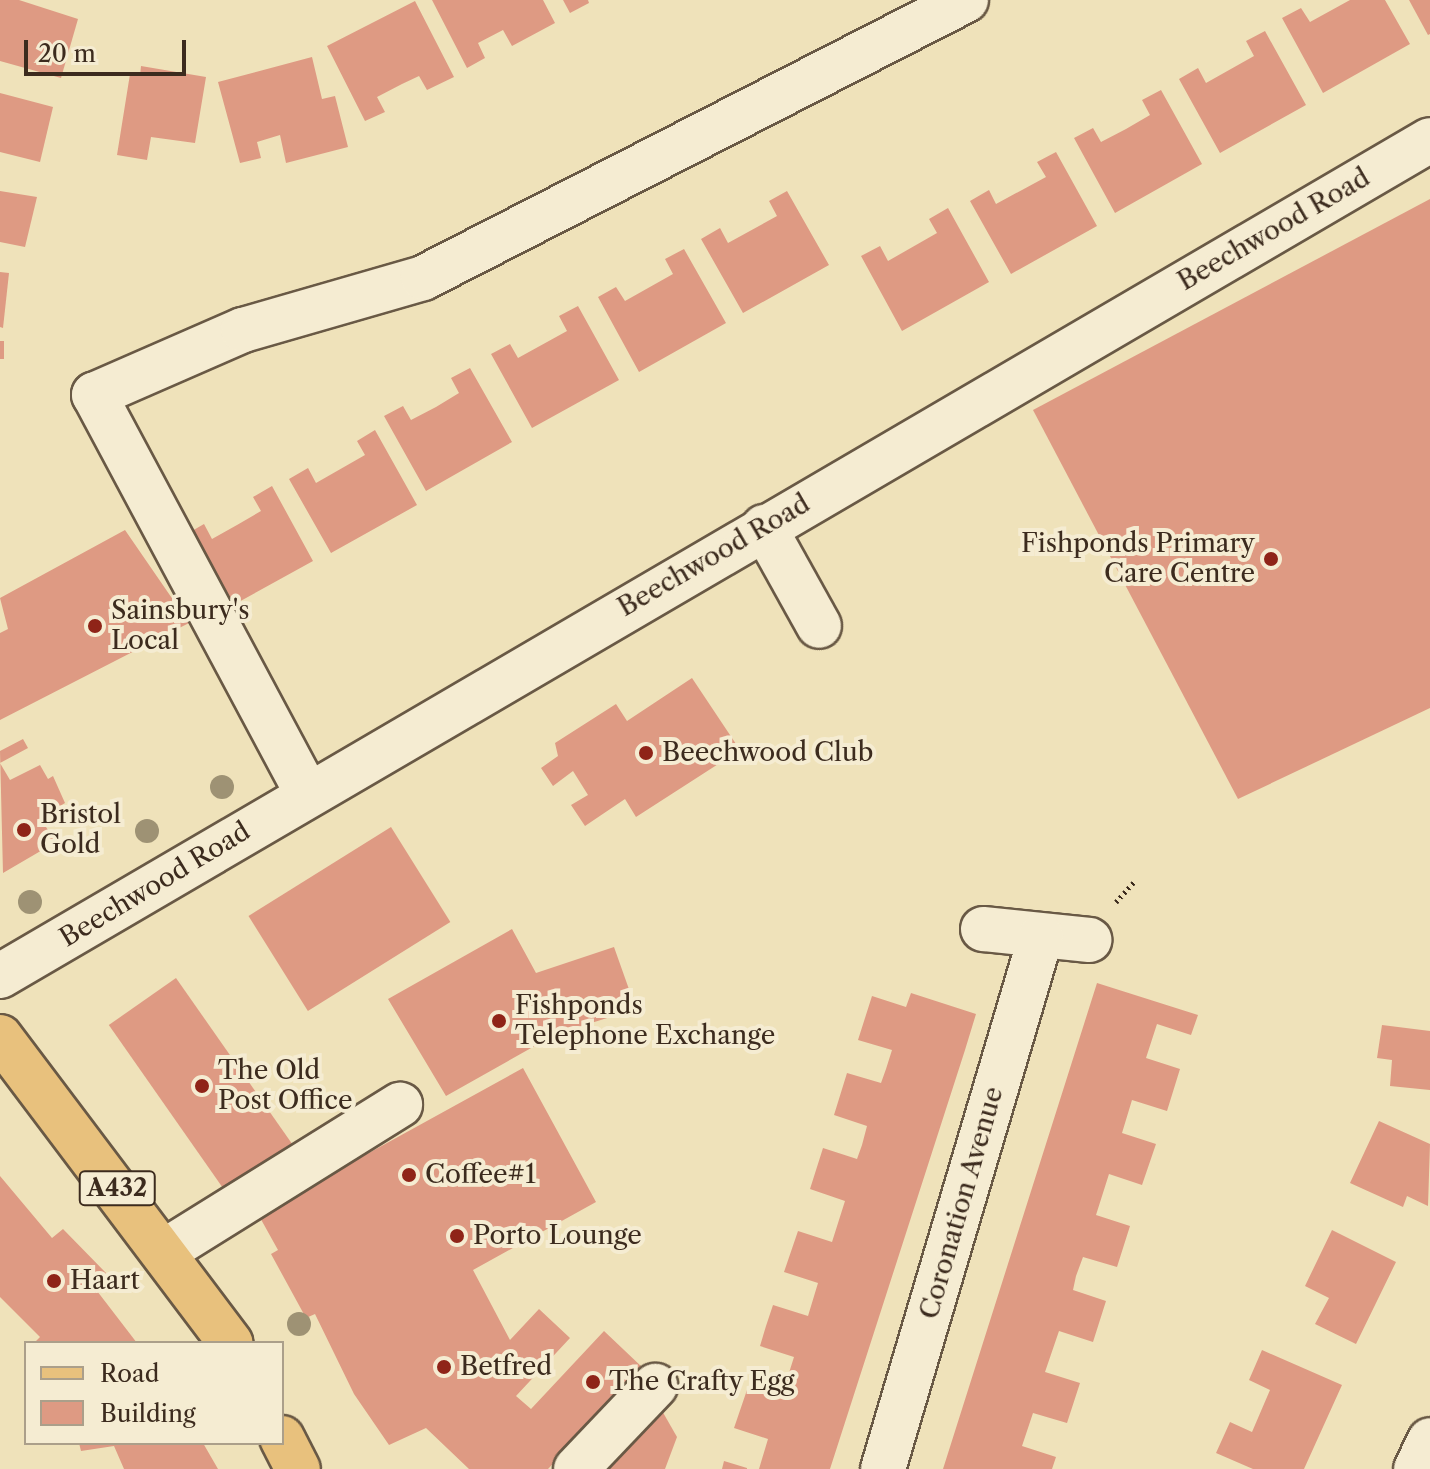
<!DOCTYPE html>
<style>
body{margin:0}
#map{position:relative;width:1430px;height:1469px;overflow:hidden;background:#efe2ba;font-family:"Libre Caslon Text",serif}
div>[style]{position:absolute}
.building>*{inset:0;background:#de9a83;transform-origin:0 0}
.path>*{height:5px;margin-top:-2.5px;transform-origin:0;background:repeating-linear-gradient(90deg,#3c2b1e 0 2px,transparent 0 6px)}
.roads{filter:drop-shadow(2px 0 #695945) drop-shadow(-2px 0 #695945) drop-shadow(0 2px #695945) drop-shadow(0 -2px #695945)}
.minor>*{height:44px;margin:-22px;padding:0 22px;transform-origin:22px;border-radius:22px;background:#f5ecd2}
.major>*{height:44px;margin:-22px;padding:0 22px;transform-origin:22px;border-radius:22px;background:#e8c17d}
.trees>*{width:24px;height:24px;margin:-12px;border-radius:50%;background:#9e9274}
.dots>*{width:22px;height:22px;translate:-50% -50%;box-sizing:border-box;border:4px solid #f5ecd2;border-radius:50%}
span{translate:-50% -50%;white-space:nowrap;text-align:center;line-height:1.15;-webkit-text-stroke:8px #f5ecd2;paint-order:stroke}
.shield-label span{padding:2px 6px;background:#f5ecd2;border:2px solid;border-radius:6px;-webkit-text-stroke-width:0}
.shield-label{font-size:24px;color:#3c2b1e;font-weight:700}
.street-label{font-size:26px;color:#3c2b1e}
.poi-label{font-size:26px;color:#3c2b1e}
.right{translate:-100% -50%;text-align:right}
.left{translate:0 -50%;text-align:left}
.legend{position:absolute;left:24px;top:1341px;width:260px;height:104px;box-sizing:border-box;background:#f5ecd2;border:2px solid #ab9f8a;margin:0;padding:10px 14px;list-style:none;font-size:24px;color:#3c2b1e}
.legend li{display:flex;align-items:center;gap:16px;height:40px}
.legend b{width:40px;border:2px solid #ab9f8a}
.scale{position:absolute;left:24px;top:40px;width:162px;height:36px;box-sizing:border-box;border:4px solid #3c2b1e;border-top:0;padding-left:10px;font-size:24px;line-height:28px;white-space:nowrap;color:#3c2b1e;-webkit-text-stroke:6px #f5ecd2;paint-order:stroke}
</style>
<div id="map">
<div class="building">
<div style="clip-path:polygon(0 0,19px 0,78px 19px,61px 78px,0 61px)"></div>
<div style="clip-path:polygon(432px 0,543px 0,555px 23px,512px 46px,503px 30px,478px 43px,485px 58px,467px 68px)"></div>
<div style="clip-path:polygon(563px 0,588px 0,589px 3px,570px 13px)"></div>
<div style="clip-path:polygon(1350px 0,1385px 0,1410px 44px,1323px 93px,1282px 18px,1301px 8px,1310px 22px)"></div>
<div style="clip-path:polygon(1409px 0,1430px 0,1430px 34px,1428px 35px)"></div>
<div style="clip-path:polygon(415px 1px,454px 77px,427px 90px,419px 76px,402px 84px,377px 97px,385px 112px,365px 121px,327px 46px)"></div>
<div style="clip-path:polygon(1265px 31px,1306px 105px,1220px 153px,1179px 79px,1198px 68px,1206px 83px,1254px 56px,1246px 41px)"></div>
<div style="clip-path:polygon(312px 57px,322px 99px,335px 96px,348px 147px,286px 163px,280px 135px,257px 142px,261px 158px,240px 163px,218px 82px)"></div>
<div style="clip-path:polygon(141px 66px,206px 77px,195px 143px,151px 137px,147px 160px,117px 155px,130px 74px,140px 76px)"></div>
<div style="clip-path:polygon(1161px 90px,1202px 164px,1115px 213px,1074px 138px,1093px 128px,1101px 142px,1126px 129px,1150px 115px,1142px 100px)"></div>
<div style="clip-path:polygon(0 93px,53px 107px,40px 162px,0 152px)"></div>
<div style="clip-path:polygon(1056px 152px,1097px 226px,1011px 274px,970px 201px,989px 190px,996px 204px,1046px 177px,1037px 162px)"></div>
<div style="clip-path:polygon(0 191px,37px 197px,25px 247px,0 242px)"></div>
<div style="clip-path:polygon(787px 191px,829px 265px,743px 313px,701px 239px,720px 228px,728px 243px,777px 216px,769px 201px)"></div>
<div style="clip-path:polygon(1430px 199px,1430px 708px,1238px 799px,1033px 410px)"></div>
<div style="clip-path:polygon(948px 208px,989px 282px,902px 331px,861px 256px,880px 246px,888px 261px,937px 233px,929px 219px)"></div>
<div style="clip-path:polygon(684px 249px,726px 323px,639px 372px,598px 297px,616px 287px,625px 301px,673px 274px,665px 259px)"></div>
<div style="clip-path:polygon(0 272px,9px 273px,3px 328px,0 327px)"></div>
<div style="clip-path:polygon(578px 306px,619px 380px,532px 428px,491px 354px,510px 344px,518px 358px,567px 331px,559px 316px)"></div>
<div style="left:0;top:341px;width:4px;height:18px"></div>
<div style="clip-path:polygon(470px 368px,512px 442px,426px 491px,384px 416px,403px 406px,411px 420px,436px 407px,459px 393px,451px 378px)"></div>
<div style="clip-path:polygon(375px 430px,417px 505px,331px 553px,289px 479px,308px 468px,316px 483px,365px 455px,357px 441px)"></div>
<div style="clip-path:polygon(272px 486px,313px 561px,226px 609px,185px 535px,204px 524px,212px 539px,237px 525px,261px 511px,253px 497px)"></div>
<div style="clip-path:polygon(125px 530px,189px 623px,0 720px,0 633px,8px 629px,0 598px)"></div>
<div style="clip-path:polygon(692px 678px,740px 750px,636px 817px,625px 799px,585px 826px,571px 805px,588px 795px,573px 771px,553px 786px,541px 768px,558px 756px,555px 743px,616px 704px,627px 721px)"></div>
<div style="clip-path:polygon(23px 739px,28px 748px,0 763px,10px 780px,40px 765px,48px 779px,53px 776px,65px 803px,40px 818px,56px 842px,3px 873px,0 751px)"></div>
<div style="left:391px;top:827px;width:112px;height:168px;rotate:58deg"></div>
<div style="clip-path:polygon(512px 929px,536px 973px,614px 947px,636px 1009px,556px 1034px,446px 1096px,388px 999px)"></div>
<div style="left:176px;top:978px;width:205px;height:82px;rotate:55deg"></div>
<div style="clip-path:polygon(1097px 983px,1198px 1015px,1191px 1035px,1157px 1024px,1146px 1058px,1180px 1069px,1167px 1111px,1132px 1100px,1122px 1133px,1156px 1144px,1142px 1185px,1109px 1174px,1096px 1215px,1130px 1226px,1117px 1267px,1083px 1257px,1076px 1276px,1073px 1290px,1106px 1301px,1093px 1342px,1059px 1331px,1045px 1372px,1080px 1383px,1067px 1423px,1033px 1413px,1022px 1446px,1056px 1457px,1052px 1469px,943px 1469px)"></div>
<div style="clip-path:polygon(911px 993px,976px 1014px,965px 1050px,830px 1469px,759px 1469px,768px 1439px,734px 1428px,748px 1387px,781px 1398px,794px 1357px,760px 1346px,766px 1326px,773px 1305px,808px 1316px,818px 1283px,784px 1272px,798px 1231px,832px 1242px,845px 1201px,810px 1189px,823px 1148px,857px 1159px,862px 1145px,867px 1126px,834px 1115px,847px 1073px,881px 1083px,886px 1069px,892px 1050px,858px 1040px,872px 996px,906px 1007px)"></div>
<div style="clip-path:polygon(1382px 1025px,1430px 1031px,1430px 1090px,1390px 1086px,1392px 1060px,1377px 1058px)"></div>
<div style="clip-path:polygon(523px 1068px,596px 1202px,473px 1270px,510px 1340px,539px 1309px,570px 1338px,516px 1396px,531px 1409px,604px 1331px,643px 1368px,548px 1469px,469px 1469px,426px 1428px,389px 1445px,354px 1394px,315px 1314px,306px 1318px,271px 1254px,278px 1250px,258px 1214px)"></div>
<div style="clip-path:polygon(1379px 1121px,1430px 1144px,1428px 1206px,1407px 1196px,1403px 1207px,1350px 1183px)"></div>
<div style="clip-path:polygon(0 1176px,52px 1238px,63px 1229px,107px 1274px,94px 1287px,137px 1343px,34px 1343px,40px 1337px,0 1297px)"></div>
<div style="clip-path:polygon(1332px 1230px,1396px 1262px,1356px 1344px,1315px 1324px,1329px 1298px,1305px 1286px)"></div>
<div style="clip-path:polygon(1262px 1350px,1342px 1385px,1304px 1469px,1253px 1469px,1216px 1453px,1230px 1422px,1252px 1432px,1270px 1390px,1249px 1380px)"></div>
<div style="clip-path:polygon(661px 1409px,677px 1437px,665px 1469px,608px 1469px)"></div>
<div style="clip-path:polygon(79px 1443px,203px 1443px,218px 1469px,124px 1469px,114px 1446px,81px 1451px)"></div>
<div style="clip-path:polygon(724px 1461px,747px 1468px,747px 1469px,722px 1469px)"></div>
</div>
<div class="path">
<div style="left:1116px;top:902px;width:27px;rotate:-48deg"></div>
</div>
<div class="roads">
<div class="minor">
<div style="left:764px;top:527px;width:113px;rotate:60.9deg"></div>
<div style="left:308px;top:795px;width:454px;rotate:-118.1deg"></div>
<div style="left:94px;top:395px;width:163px;rotate:-23.6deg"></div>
<div style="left:243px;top:330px;width:187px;rotate:-16.1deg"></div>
<div style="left:423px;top:278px;width:610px;rotate:-27.11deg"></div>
<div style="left:983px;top:929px;width:107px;rotate:5.9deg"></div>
<div style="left:0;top:976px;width:1656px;rotate:-30.31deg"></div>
<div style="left:165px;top:1251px;width:277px;rotate:-31.9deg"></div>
<div style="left:576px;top:1469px;width:115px;rotate:-46.4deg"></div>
<div style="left:883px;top:1469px;width:556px;rotate:-73.49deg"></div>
<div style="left:1416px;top:1469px;width:32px;rotate:-64deg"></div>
</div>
<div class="major">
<div style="left:0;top:1037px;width:383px;rotate:53deg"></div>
<div style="left:282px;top:1438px;width:35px;rotate:63deg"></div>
</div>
</div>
<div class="trees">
<div style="left:222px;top:787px"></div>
<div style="left:147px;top:831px"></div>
<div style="left:30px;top:902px"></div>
<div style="left:299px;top:1324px"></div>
</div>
<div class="dots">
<div style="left:1271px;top:559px;background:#8f2418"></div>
<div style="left:95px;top:626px;background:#8f2418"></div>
<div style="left:646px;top:753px;background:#8f2418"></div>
<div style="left:24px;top:830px;background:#8f2418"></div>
<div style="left:499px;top:1021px;background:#8f2418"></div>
<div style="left:202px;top:1086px;background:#8f2418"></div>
<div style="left:409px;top:1175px;background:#8f2418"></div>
<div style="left:457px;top:1236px;background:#8f2418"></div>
<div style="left:54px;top:1281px;background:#8f2418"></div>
<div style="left:444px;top:1367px;background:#8f2418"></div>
<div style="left:593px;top:1382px;background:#8f2418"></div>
</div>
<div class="shield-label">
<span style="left:117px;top:1188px">A432</span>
</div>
<div class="street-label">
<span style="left:1274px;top:230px;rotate:-30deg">Beechwood Road</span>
<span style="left:714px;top:556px;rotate:-30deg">Beechwood Road</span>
<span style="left:155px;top:885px;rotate:-31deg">Beechwood Road</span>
<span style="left:962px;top:1203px;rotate:-74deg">Coronation Avenue</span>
</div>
<div class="poi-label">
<span class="right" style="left:1255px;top:559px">Fishponds Primary<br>Care Centre</span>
<span class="left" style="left:111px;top:626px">Sainsbury's<br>Local</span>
<span class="left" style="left:662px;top:753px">Beechwood Club</span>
<span class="left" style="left:40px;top:830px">Bristol<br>Gold</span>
<span class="left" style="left:515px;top:1021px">Fishponds<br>Telephone Exchange</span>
<span class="left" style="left:218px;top:1086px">The Old<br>Post Office</span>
<span class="left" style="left:425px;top:1175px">Coffee#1</span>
<span class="left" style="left:473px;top:1236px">Porto Lounge</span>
<span class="left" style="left:70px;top:1281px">Haart</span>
<span class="left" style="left:460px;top:1367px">Betfred</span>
<span class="left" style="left:609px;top:1382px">The Crafty Egg</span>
</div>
<ul class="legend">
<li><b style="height:10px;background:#e8c17d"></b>Road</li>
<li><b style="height:22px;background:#de9a83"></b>Building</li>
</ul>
<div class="scale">20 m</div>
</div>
